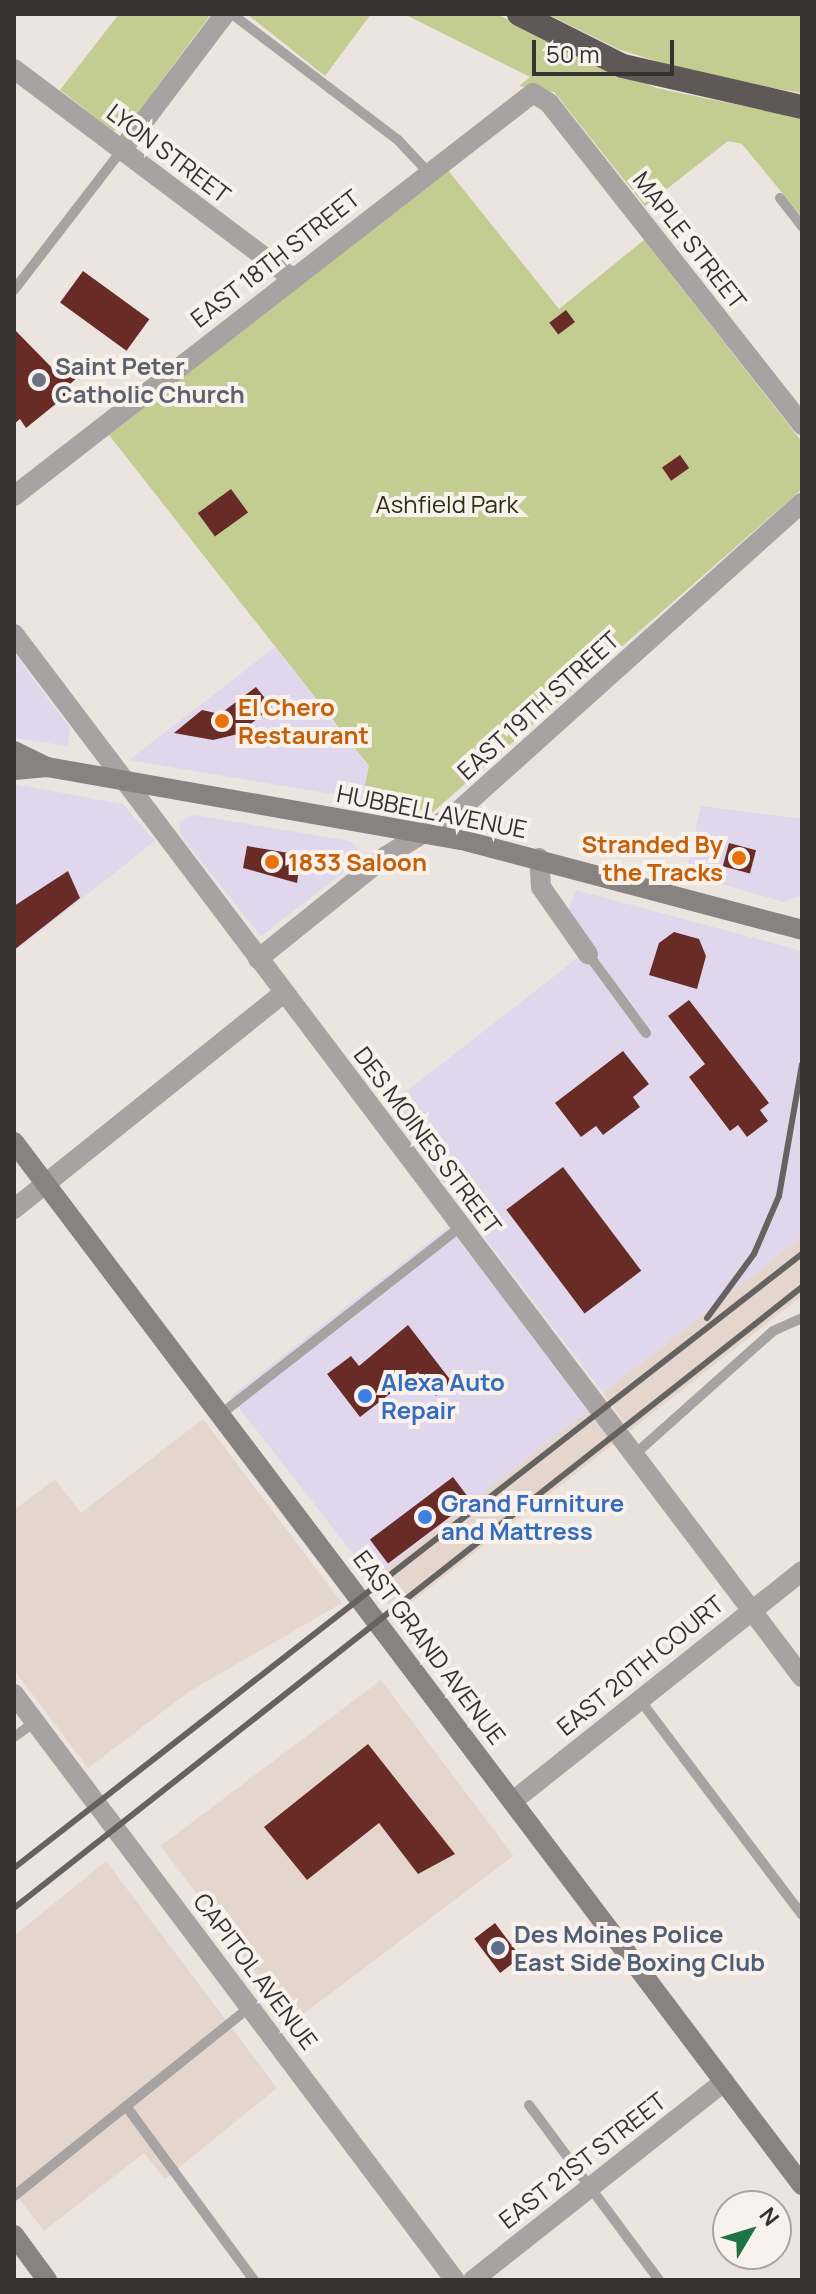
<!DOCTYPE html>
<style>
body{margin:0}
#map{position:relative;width:816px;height:2294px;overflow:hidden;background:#ece4df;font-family:Manrope,sans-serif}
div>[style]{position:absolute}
.commercial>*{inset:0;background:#e0d7ec;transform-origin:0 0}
.built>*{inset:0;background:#e5d6cd;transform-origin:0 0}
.green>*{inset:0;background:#c3cd92}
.building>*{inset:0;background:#682b26;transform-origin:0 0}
.lane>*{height:10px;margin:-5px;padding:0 5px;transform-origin:5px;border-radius:5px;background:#a7a3a2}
.street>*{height:20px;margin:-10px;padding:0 10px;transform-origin:10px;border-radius:10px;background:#a7a3a2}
.secondary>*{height:20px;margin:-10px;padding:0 10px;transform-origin:10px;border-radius:10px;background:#888381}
.highway>*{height:24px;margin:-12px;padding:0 12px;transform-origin:12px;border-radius:12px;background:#605856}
.rail>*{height:6px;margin:-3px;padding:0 3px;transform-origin:3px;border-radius:3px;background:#66625f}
.dots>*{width:22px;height:22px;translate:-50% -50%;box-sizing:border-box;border:4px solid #f9f1ec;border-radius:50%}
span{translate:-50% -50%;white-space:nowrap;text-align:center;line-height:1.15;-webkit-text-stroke:8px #f9f1ec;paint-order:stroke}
.street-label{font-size:24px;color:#353230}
.worship-label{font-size:24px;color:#5b616d;font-weight:700}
.left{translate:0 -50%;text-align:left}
.park-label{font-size:24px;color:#2b2f11}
.food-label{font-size:24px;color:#c56008;font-weight:700}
.right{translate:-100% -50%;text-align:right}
.shop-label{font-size:24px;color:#366cbe;font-weight:700}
.service-label{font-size:24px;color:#4e5e75;font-weight:700}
.frame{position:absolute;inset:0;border:16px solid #353230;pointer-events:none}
.north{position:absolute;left:712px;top:2190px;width:80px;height:80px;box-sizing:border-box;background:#f9f1ec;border:2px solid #aba5a1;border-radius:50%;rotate:52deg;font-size:22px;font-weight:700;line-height:32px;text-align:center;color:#353230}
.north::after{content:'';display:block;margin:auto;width:28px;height:36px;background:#1e7447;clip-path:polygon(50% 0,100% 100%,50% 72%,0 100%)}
.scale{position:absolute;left:532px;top:40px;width:142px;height:36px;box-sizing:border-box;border:4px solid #353230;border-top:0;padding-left:10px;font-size:24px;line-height:28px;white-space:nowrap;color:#353230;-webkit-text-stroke:6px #f9f1ec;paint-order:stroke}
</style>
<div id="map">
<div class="commercial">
<div style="clip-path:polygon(275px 647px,369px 767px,362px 799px,129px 760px)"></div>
<div style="clip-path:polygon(14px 653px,70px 728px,68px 746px,14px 738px)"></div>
<div style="clip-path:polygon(14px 784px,123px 804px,155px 841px,14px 952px)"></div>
<div style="clip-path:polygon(701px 806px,802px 819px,800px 896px,784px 902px,686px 874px)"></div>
<div style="clip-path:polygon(194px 815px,351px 841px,363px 857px,261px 936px,181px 836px,179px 822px)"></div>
<div style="clip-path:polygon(576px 890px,802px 951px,802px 1237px,603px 1393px,386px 1107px,593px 946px,568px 911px)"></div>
<div style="left:448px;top:1227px;width:231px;height:276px;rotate:52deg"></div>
</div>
<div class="built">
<div style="clip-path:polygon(802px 1237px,802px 1296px,630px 1431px,603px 1393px)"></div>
<div style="left:589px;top:1410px;width:42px;height:277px;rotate:52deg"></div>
<div style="clip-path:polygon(203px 1419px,342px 1603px,190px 1691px,88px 1768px,14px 1670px,14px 1510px,55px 1479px,81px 1513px)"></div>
<div style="left:381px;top:1680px;width:220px;height:276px;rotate:53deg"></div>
<div style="clip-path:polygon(106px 1861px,277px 2088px,165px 2179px,144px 2153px,44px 2231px,14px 2192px,14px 1936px)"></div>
</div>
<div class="green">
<div style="clip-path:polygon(119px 14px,211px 14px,128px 126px,113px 131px,60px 90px)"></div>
<div style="clip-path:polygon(247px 14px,371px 14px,325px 76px)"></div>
<div style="clip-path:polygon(404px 14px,496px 14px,656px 88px,802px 118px,802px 217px,742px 144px,728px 141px,645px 206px,554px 92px,519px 86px,530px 77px)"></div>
<div style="clip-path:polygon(547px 14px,802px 14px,802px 93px,703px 76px,618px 49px)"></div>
<div style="clip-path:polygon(447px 169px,559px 309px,644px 240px,802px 442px,802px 489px,433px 812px,362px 799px,369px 766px,109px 435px)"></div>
</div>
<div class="building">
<div style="left:83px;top:271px;width:82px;height:39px;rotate:36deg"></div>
<div style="left:566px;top:310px;width:15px;height:21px;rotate:53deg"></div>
<div style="clip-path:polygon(14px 329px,59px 375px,71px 363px,81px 374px,69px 385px,73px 390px,26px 428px,20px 419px,14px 424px)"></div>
<div style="left:680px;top:455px;width:16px;height:22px;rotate:55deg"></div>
<div style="left:231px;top:489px;width:29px;height:41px;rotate:54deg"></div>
<div style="clip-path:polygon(256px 687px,272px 707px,238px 734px,213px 740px,174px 733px,202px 710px,220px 714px)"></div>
<div style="left:729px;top:843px;width:28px;height:24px;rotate:15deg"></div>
<div style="clip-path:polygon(247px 846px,301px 855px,297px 883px,243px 868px)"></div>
<div style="clip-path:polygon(68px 871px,80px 898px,14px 950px,14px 906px)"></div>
<div style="clip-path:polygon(674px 932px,699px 939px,706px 956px,697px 989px,649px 975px,659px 943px)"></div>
<div style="clip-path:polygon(689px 1000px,769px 1103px,760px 1110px,768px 1121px,747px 1137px,738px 1125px,730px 1131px,689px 1077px,705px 1064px,668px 1016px)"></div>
<div style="clip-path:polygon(623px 1051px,649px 1084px,633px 1097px,640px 1107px,603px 1135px,596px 1126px,581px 1137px,555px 1103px)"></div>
<div style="left:563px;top:1167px;width:130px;height:71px;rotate:53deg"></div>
<div style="clip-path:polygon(408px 1325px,452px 1382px,436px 1396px,418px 1372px,360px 1417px,327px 1374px,351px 1356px,359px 1366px)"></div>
<div style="left:453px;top:1477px;width:30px;height:104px;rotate:53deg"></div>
<div style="clip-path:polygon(368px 1744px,455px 1854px,418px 1874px,379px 1823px,307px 1880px,264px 1827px)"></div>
<div style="left:495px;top:1923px;width:43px;height:26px;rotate:53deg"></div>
</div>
<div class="lane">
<div style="left:232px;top:14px;width:208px;rotate:37.2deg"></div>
<div style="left:398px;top:140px;width:42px;rotate:46.9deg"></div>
<div style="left:780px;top:198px;width:36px;rotate:52deg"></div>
<div style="left:14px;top:290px;width:177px;rotate:-52.4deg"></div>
<div style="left:588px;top:954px;width:98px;rotate:53.7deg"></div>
<div style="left:221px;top:1414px;width:306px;rotate:-38deg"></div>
<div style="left:634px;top:1455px;width:186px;rotate:-41.7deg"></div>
<div style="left:773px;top:1331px;width:32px;rotate:-24deg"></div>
<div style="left:640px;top:1700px;width:269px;rotate:53deg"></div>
<div style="left:14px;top:1737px;width:26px;rotate:-36deg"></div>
<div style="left:529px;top:2105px;width:218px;rotate:53.4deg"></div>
<div style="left:126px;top:2106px;width:216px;rotate:53.7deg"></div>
<div style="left:14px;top:2196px;width:302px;rotate:-38.7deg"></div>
</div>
<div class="street">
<div style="left:14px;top:69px;width:348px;rotate:36.9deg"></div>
<div style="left:122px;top:150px;width:171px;rotate:-52.9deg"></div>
<div style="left:14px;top:496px;width:657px;rotate:-37.83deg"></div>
<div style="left:533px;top:93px;width:19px;rotate:32deg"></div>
<div style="left:549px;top:103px;width:410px;rotate:51.8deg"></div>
<div style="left:14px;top:634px;width:1307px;rotate:52.93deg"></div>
<div style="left:539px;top:858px;width:29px;rotate:86deg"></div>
<div style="left:541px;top:887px;width:82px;rotate:55deg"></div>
<div style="left:258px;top:959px;width:164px;rotate:-38.8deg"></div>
<div style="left:386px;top:856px;width:81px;rotate:-31.3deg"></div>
<div style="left:455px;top:814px;width:466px;rotate:-41.9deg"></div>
<div style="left:14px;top:1209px;width:346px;rotate:-38.7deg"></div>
<div style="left:14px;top:1694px;width:733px;rotate:53.04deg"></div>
<div style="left:513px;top:1801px;width:369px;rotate:-38.5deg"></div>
<div style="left:473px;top:2280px;width:320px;rotate:-38.3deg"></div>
</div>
<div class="secondary">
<div style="left:14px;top:751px;width:37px;rotate:26deg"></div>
<div style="left:47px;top:767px;width:421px;rotate:10deg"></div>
<div style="left:462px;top:840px;width:352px;rotate:14.8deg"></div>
<div style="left:14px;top:770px;width:33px;rotate:-5deg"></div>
<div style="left:14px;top:1142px;width:1307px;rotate:52.93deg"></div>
<div style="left:14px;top:2235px;width:56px;rotate:53.7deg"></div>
</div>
<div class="highway">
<div style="left:519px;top:14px;width:116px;rotate:26.6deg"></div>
<div style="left:623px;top:66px;width:184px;rotate:12.9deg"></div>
</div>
<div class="rail">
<div style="left:707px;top:1318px;width:79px;rotate:-53.7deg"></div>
<div style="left:754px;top:1254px;width:63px;rotate:-66.7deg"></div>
<div style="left:779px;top:1196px;width:134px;rotate:-80.1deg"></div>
<div style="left:14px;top:1868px;width:999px;rotate:-37.93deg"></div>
<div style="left:14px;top:1908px;width:1003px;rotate:-38.24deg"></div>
</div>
<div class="dots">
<div style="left:39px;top:380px;background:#6b7280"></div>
<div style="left:222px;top:721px;background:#e8710a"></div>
<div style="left:739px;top:858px;background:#e8710a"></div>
<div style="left:272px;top:862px;background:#e8710a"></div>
<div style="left:365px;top:1396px;background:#3f7fe0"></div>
<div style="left:425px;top:1517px;background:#3f7fe0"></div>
<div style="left:498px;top:1948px;background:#5c6f8a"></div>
</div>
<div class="street-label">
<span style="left:169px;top:153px;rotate:37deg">LYON STREET</span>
<span style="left:690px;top:240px;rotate:52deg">MAPLE STREET</span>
<span style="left:275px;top:258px;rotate:-38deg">EAST 18TH STREET</span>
<span style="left:538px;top:705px;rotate:-42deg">EAST 19TH STREET</span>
<span style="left:432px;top:811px;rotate:11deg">HUBBELL AVENUE</span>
<span style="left:428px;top:1140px;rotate:53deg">DES MOINES STREET</span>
<span style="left:430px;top:1647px;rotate:53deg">EAST GRAND AVENUE</span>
<span style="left:640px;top:1665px;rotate:-39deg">EAST 20TH COURT</span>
<span style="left:256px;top:1971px;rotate:53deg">CAPITOL AVENUE</span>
<span style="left:582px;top:2160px;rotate:-38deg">EAST 21ST STREET</span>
</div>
<div class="worship-label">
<span class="left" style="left:55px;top:380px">Saint Peter<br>Catholic Church</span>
</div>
<div class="park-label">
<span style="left:447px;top:504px">Ashfield Park</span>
</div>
<div class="food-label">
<span class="left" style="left:238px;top:721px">El Chero<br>Restaurant</span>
<span class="right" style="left:723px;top:858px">Stranded By<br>the Tracks</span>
<span class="left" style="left:288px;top:862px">1833 Saloon</span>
</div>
<div class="shop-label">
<span class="left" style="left:381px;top:1396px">Alexa Auto<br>Repair</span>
<span class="left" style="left:441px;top:1517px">Grand Furniture<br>and Mattress</span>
</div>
<div class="service-label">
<span class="left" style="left:514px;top:1948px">Des Moines Police<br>East Side Boxing Club</span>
</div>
<div class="frame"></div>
<div class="north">N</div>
<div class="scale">50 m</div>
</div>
